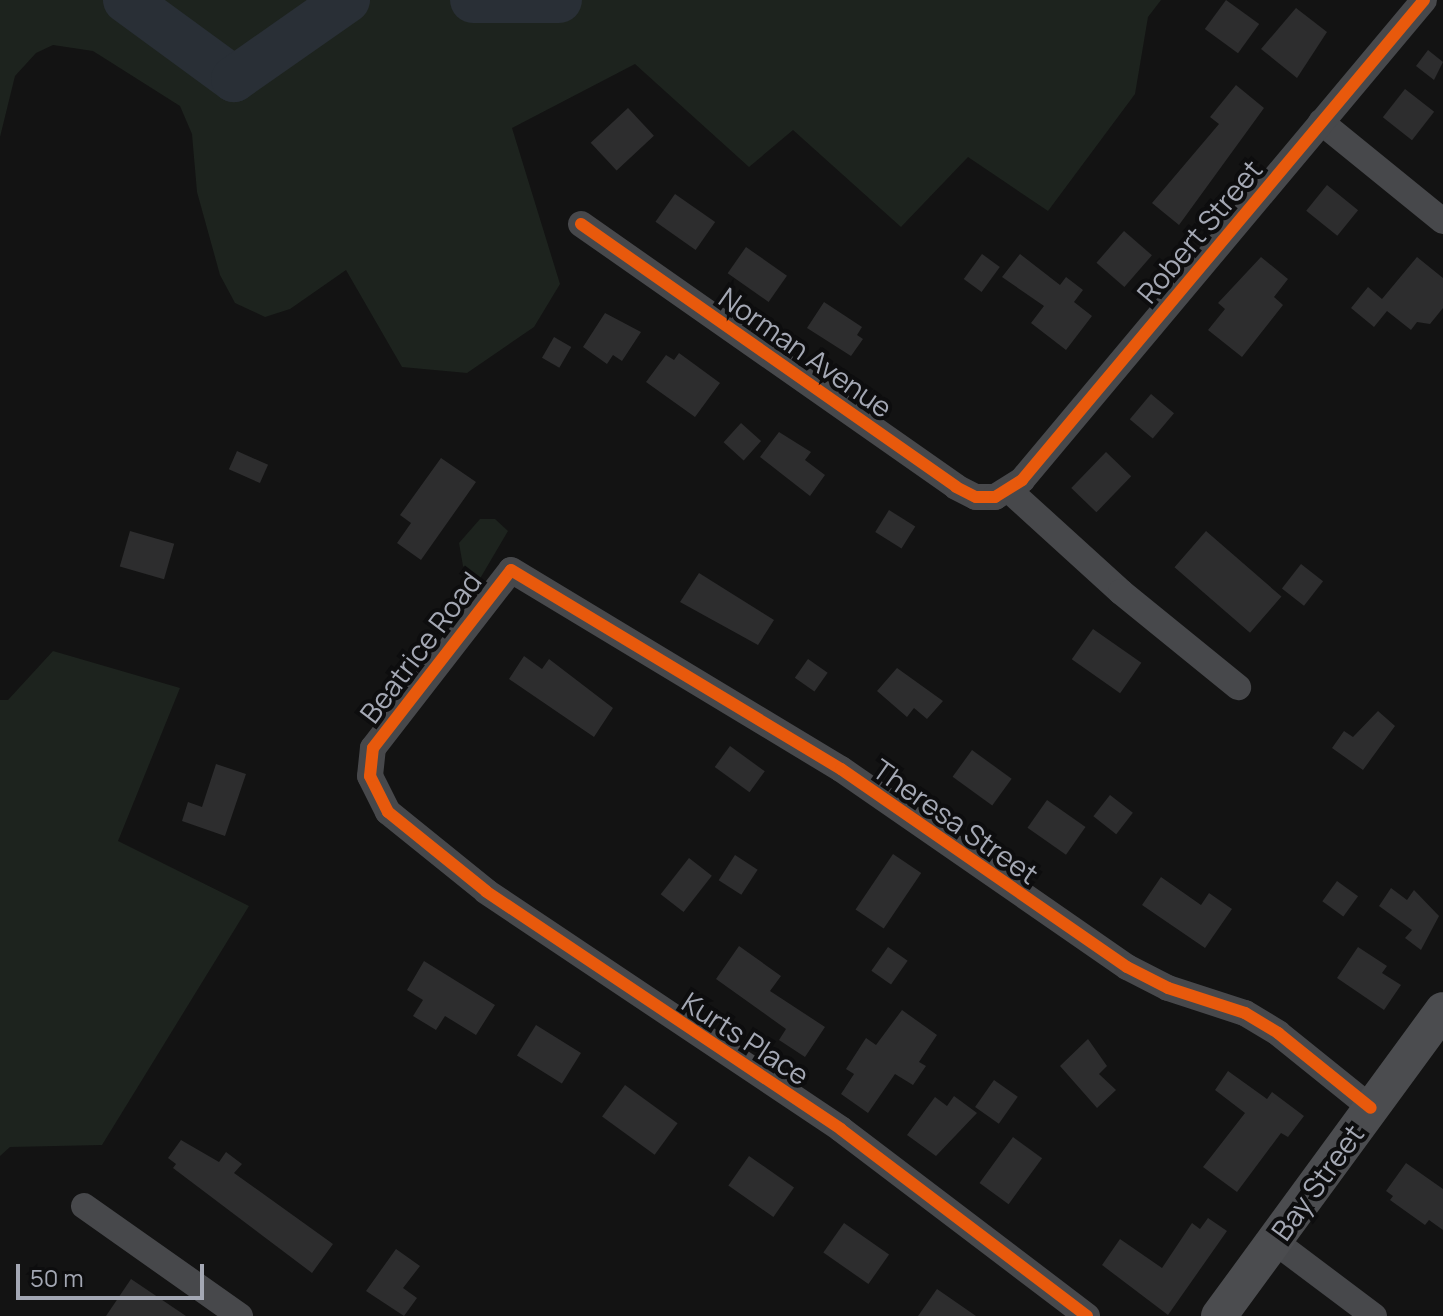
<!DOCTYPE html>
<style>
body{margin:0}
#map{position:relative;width:1443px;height:1316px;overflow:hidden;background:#131313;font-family:Manrope,sans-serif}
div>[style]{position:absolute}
.green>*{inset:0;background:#1d231e}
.river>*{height:46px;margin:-23px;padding:0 23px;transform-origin:23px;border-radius:23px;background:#292f36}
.building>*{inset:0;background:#2d2d2e;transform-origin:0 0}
.street>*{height:26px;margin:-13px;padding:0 13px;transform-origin:13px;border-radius:13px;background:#47484b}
.secondary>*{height:36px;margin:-18px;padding:0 18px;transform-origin:18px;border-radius:18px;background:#4b4c4f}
.cycleway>*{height:12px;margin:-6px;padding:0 6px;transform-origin:6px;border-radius:6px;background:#e8590c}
span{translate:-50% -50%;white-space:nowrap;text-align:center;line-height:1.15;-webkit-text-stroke:8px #0d0d0e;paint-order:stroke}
.street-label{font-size:28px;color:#a4a8b4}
.scale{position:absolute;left:16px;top:1264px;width:188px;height:36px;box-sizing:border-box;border:4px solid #a4a8b4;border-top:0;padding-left:10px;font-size:24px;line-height:28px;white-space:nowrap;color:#a4a8b4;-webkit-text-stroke:6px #0d0d0e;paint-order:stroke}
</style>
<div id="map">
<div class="green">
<div style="clip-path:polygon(0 0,1161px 0,1148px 17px,1135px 94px,1048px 211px,968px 157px,901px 227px,793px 130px,749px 167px,635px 64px,512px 128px,560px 284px,534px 327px,467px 373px,402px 367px,346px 270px,290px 309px,265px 317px,235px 303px,220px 275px,197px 192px,192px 134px,180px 106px,93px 51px,53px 45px,36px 53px,15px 76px,0 137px)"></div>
<div style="clip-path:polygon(480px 519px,495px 519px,508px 531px,478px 582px,463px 566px,459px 543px)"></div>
<div style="clip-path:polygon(53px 651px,180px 688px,118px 841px,249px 906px,102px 1145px,10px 1147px,0 1156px,0 700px,8px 700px)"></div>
</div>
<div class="river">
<div style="left:126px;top:0;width:134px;rotate:36.2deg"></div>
<div style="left:234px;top:79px;width:138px;rotate:-35deg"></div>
<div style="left:473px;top:0;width:86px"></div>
</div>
<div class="building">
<div style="left:1226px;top:0;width:41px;height:36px;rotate:36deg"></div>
<div style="clip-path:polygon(1296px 8px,1327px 32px,1297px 78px,1261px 49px)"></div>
<div style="clip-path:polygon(1428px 50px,1443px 62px,1434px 80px,1416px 66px)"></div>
<div style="clip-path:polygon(1236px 85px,1264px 108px,1179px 225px,1152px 203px,1219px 124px,1210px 117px)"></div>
<div style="left:1405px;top:89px;width:37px;height:36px;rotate:38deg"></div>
<div style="left:628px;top:108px;width:38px;height:51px;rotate:47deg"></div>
<div style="left:1327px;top:185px;width:40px;height:33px;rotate:39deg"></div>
<div style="left:675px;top:194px;width:49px;height:34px;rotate:35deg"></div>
<div style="left:1124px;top:231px;width:37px;height:42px;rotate:41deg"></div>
<div style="left:746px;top:247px;width:50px;height:32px;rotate:35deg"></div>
<div style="left:982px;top:254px;width:22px;height:31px;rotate:36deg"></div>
<div style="clip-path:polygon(1020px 254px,1060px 285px,1066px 277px,1083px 290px,1074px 302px,1092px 316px,1066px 350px,1031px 323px,1044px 306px,1002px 277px)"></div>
<div style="clip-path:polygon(1261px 257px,1288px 279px,1274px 297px,1283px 305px,1242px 357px,1208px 330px,1225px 309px,1218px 303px)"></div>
<div style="clip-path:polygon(1417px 257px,1443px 278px,1443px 308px,1430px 324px,1417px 322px,1411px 330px,1387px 311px,1374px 327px,1351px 308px,1368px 287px,1382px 299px)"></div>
<div style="clip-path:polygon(824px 302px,862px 327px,857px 335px,863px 339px,851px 356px,807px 328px)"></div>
<div style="clip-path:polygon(605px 313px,641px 332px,622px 361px,613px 355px,607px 364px,583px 347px)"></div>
<div style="left:554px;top:337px;width:20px;height:24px;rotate:30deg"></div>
<div style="clip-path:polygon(679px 353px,720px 383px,695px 417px,646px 382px,666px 355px,674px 360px)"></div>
<div style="left:1151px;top:394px;width:30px;height:33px;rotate:40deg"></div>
<div style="left:741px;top:423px;width:27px;height:26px;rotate:42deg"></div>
<div style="clip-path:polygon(779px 432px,811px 452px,805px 460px,825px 475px,810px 496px,760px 457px)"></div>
<div style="left:237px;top:451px;width:34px;height:20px;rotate:24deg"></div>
<div style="left:1106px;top:452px;width:35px;height:50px;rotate:44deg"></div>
<div style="clip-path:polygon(441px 458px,476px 482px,421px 560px,397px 543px,411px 523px,400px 515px)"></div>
<div style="left:889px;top:510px;width:31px;height:26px;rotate:32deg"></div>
<div style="left:130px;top:531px;width:46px;height:37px;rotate:16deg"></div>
<div style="left:1206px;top:531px;width:100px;height:48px;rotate:41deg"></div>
<div style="left:1301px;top:564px;width:28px;height:31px;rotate:38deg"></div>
<div style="clip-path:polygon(699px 573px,774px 620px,758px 645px,680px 602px)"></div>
<div style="left:1093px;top:629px;width:59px;height:37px;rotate:35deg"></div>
<div style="clip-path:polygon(524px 656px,542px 669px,549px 659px,613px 708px,594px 737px,509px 679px)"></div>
<div style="left:808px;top:659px;width:24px;height:23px;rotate:35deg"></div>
<div style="clip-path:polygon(897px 668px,943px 701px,927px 719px,914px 708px,907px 717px,877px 691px)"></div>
<div style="clip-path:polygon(1378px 711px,1395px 726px,1363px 770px,1332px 748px,1344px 731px,1353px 737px)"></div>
<div style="left:730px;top:746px;width:43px;height:26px;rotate:36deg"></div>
<div style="left:972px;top:750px;width:49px;height:33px;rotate:36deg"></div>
<div style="clip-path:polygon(216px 764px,246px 774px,225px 836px,182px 821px,188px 802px,202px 807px)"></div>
<div style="left:1110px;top:795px;width:29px;height:27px;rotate:38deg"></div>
<div style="left:1047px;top:800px;width:47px;height:34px;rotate:35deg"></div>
<div style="left:893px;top:854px;width:34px;height:67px;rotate:34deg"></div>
<div style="left:735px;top:855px;width:27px;height:30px;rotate:33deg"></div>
<div style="left:689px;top:858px;width:29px;height:46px;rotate:38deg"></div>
<div style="clip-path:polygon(1161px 877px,1201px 905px,1209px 893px,1232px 909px,1205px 948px,1142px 905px)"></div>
<div style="left:1337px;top:881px;width:26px;height:25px;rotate:36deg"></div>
<div style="clip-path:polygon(1391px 888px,1407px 900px,1414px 890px,1439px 916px,1421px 950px,1405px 938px,1412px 930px,1379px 906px)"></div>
<div style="clip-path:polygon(739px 946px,781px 976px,770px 991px,825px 1027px,805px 1057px,779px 1040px,786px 1029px,716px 979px)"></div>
<div style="left:888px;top:947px;width:24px;height:29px;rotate:35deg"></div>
<div style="clip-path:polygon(1358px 947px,1387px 966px,1382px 973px,1401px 985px,1384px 1010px,1337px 978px)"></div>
<div style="clip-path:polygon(424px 961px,495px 1005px,476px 1035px,445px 1016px,436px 1030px,413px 1016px,423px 1000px,407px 990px)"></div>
<div style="clip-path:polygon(902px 1010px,937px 1035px,919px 1062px,926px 1066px,913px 1085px,895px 1074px,868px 1113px,841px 1094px,854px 1074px,846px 1069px,866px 1038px,876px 1045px)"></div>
<div style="left:536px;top:1025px;width:53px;height:36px;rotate:32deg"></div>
<div style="clip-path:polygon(1088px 1039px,1107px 1066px,1099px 1074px,1116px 1090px,1097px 1108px,1060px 1066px)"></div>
<div style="clip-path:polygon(1228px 1071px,1267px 1099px,1272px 1092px,1304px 1116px,1288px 1137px,1281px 1133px,1237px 1192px,1203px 1167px,1245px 1113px,1215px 1090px)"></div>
<div style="left:994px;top:1080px;width:29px;height:33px;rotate:35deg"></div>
<div style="left:625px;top:1085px;width:65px;height:39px;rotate:36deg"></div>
<div style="clip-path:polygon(954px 1096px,977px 1113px,936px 1156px,907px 1135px,935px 1097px,947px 1106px)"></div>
<div style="left:1013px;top:1137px;width:36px;height:57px;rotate:36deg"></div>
<div style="clip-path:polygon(181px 1140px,219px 1162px,226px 1152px,242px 1164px,234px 1173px,333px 1244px,312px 1273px,173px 1168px,176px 1164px,168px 1158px)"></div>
<div style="left:749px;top:1156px;width:55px;height:36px;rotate:35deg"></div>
<div style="clip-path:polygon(1406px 1163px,1443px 1189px,1443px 1230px,1429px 1220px,1425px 1225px,1390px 1200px,1393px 1196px,1386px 1191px)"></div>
<div style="clip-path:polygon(1208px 1218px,1227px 1231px,1168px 1315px,1102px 1265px,1120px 1239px,1162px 1268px,1192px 1223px,1200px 1229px)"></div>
<div style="left:844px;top:1223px;width:55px;height:36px;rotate:35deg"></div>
<div style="clip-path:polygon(396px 1249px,420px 1266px,403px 1288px,417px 1298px,404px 1316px,366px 1291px)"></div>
<div style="clip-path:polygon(131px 1279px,186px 1316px,106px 1316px)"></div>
<div style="clip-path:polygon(937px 1289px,976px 1316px,918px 1316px)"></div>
</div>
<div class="street">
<div style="left:1321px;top:122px;width:157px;rotate:39.1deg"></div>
<div style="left:581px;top:224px;width:458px;rotate:35deg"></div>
<div style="left:956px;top:487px;width:22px;rotate:27deg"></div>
<div style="left:976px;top:497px;width:19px"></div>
<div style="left:995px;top:497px;width:32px;rotate:-32deg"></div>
<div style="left:1022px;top:480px;width:626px;rotate:-50.05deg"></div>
<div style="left:1010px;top:491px;width:150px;rotate:42.3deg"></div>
<div style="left:1121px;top:592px;width:151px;rotate:39.1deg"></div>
<div style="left:84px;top:1206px;width:191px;rotate:35.2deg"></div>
<div style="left:1274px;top:1241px;width:125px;rotate:36.9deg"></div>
<div style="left:1087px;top:1316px;width:309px;rotate:-142.8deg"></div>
<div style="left:841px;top:1129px;width:427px;rotate:-146.2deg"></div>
<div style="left:486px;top:891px;width:126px;rotate:-141.1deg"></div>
<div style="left:388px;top:812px;width:40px;rotate:-116.6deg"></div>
<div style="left:370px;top:776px;width:28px;rotate:-84deg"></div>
<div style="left:373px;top:748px;width:225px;rotate:-52.2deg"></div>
<div style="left:511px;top:570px;width:385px;rotate:31.1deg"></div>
<div style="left:841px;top:769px;width:348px;rotate:34.7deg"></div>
<div style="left:1127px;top:967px;width:46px;rotate:27.1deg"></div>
<div style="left:1168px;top:988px;width:81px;rotate:18deg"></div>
<div style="left:1245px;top:1013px;width:39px;rotate:31deg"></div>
<div style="left:1278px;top:1033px;width:119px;rotate:38.9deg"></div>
</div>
<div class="secondary">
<div style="left:1219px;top:1316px;width:379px;rotate:-53.8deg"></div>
</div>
<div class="cycleway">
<div style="left:581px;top:224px;width:458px;rotate:35deg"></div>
<div style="left:956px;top:487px;width:22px;rotate:27deg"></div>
<div style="left:976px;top:497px;width:19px"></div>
<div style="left:995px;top:497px;width:32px;rotate:-32deg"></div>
<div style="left:1022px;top:480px;width:626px;rotate:-50.05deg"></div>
<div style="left:1087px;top:1316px;width:309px;rotate:-142.8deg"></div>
<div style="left:841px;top:1129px;width:427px;rotate:-146.2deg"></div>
<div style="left:486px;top:891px;width:126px;rotate:-141.1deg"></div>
<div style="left:388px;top:812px;width:40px;rotate:-116.6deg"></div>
<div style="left:370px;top:776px;width:28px;rotate:-84deg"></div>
<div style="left:373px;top:748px;width:225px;rotate:-52.2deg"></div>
<div style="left:511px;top:570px;width:385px;rotate:31.1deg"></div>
<div style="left:841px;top:769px;width:348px;rotate:34.7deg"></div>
<div style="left:1127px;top:967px;width:46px;rotate:27.1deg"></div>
<div style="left:1168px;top:988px;width:81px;rotate:18deg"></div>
<div style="left:1245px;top:1013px;width:39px;rotate:31deg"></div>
<div style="left:1278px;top:1033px;width:119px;rotate:38.9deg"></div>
</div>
<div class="street-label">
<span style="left:1199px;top:231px;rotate:-50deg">Robert Street</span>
<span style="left:806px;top:352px;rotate:35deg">Norman Avenue</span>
<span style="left:420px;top:647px;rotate:-53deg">Beatrice Road</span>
<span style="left:956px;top:821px;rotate:35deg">Theresa Street</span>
<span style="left:746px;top:1038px;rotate:33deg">Kurts Place</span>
<span style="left:1317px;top:1182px;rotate:-54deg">Bay Street</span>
</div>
<div class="scale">50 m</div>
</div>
